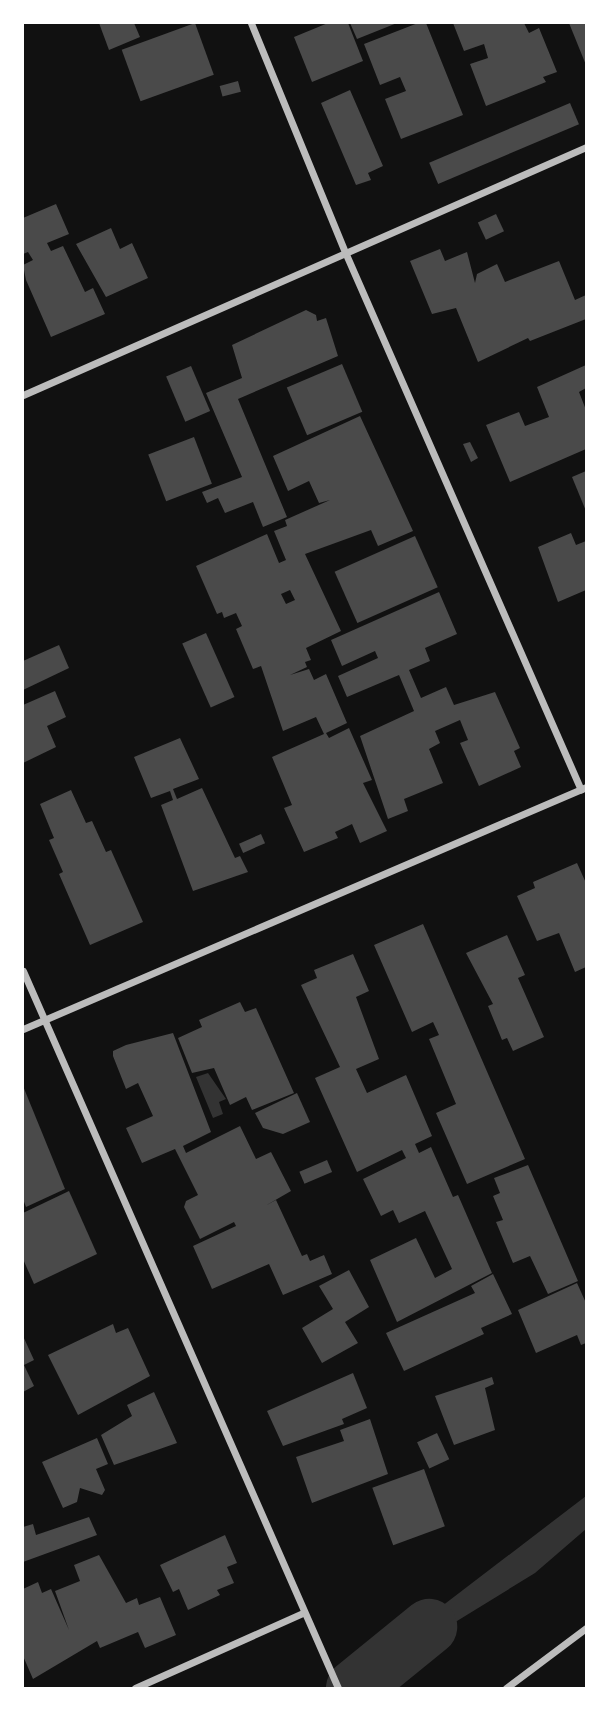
<!DOCTYPE html>
<style>
body{margin:0}
#map{position:relative;width:609px;height:1711px;overflow:hidden;background:#111;font-family:Poppins,sans-serif}
div>[style]{position:absolute}
.water>*{inset:0;background:#333}
.river>*{height:56px;margin:-28px;padding:0 28px;transform-origin:28px;border-radius:28px;background:#333}
.building>*{inset:0;background:#4a4a4a;transform-origin:0 0}
.minor>*{height:7px;margin:-3.5px;padding:0 3.5px;transform-origin:3.5px;border-radius:3.5px;background:#bcbcbc}
span{translate:-50% -50%;white-space:nowrap;text-align:center;line-height:1.15;-webkit-text-stroke:5px #fff;paint-order:stroke}
.frame{position:absolute;inset:0;border:24px solid #fff;pointer-events:none}
</style>
<div id="map">
<div class="water">
<div style="clip-path:polygon(208px 1073px,226px 1099px,219px 1102px,223px 1114px,213px 1118px,196px 1077px)"></div>
<div style="clip-path:polygon(586px 1496px,586px 1529px,535px 1573px,457px 1621px,374px 1685px,365px 1665px)"></div>
</div>
<div class="river">
<div style="left:354px;top:1688px;width:97px;rotate:-39.1deg"></div>
</div>
<div class="building">
<div style="clip-path:polygon(99px 23px,134px 23px,140px 37px,109px 50px)"></div>
<div style="left:195px;top:23px;width:55px;height:78px;rotate:70deg"></div>
<div style="clip-path:polygon(328px 23px,348px 23px,363px 61px,312px 82px,294px 37px)"></div>
<div style="clip-path:polygon(350px 23px,397px 23px,357px 39px)"></div>
<div style="clip-path:polygon(418px 23px,426px 23px,463px 115px,401px 139px,385px 99px,406px 91px,400px 77px,380px 85px,364px 44px)"></div>
<div style="clip-path:polygon(453px 23px,524px 23px,529px 33px,539px 28px,557px 72px,543px 77px,546px 82px,486px 106px,470px 64px,488px 58px,484px 44px,464px 51px)"></div>
<div style="clip-path:polygon(569px 23px,586px 23px,586px 65px)"></div>
<div style="left:238px;top:81px;width:11px;height:19px;rotate:75deg"></div>
<div style="clip-path:polygon(350px 90px,383px 166px,368px 173px,371px 180px,356px 185px,321px 103px)"></div>
<div style="left:570px;top:103px;width:23px;height:153px;rotate:67deg"></div>
<div style="clip-path:polygon(56px 204px,69px 234px,47px 243px,51px 251px,63px 246px,85px 292px,93px 288px,105px 314px,51px 337px,26px 280px,23px 265px,33px 260px,28px 252px,23px 254px,23px 218px)"></div>
<div style="left:496px;top:214px;width:19px;height:20px;rotate:65deg"></div>
<div style="clip-path:polygon(111px 228px,120px 249px,132px 243px,148px 278px,106px 297px,76px 244px)"></div>
<div style="clip-path:polygon(440px 249px,445px 261px,467px 252px,475px 283px,477px 274px,497px 264px,505px 282px,559px 261px,575px 300px,586px 295px,586px 319px,530px 341px,528px 338px,478px 362px,456px 308px,432px 314px,410px 261px)"></div>
<div style="clip-path:polygon(306px 310px,316px 315px,317px 321px,326px 318px,338px 356px,238px 399px,287px 517px,263px 527px,253px 502px,225px 513px,218px 498px,207px 503px,202px 492px,242px 477px,206px 393px,242px 378px,232px 345px)"></div>
<div style="left:342px;top:364px;width:52px;height:60px;rotate:67deg"></div>
<div style="clip-path:polygon(586px 365px,586px 388px,579px 392px,586px 410px,586px 449px,510px 482px,486px 425px,519px 412px,525px 426px,549px 417px,537px 387px)"></div>
<div style="left:191px;top:366px;width:49px;height:27px;rotate:67deg"></div>
<div style="clip-path:polygon(evenodd,360px 416px,413px 531px,378px 546px,371px 530px,305px 554px,341px 631px,306px 648px,311px 660px,305px 662px,307px 667px,290px 675px,309px 669px,314px 680px,326px 674px,347px 723px,326px 733px,329px 738px,349px 728px,372px 780px,363px 783px,387px 831px,360px 843px,352px 824px,335px 832px,338px 838px,304px 852px,284px 808px,292px 805px,272px 757px,324px 734px,316px 717px,283px 731px,261px 666px,253px 669px,236px 629px,242px 626px,236px 613px,224px 618px,222px 612px,217px 614px,196px 566px,267px 534px,279px 563px,286px 560px,274px 531px,287px 526px,285px 520px,330px 500px,319px 503px,309px 481px,288px 491px,273px 456px,360px 416px,290px 590px,295px 600px,286px 604px,281px 594px,290px 590px)"></div>
<div style="left:194px;top:437px;width:50px;height:49px;rotate:69deg"></div>
<div style="clip-path:polygon(470px 442px,478px 458px,471px 462px,463px 444px)"></div>
<div style="clip-path:polygon(586px 471px,586px 511px,572px 477px)"></div>
<div style="clip-path:polygon(571px 533px,576px 545px,586px 541px,586px 590px,558px 602px,538px 547px)"></div>
<div style="left:415px;top:536px;width:56px;height:88px;rotate:66deg"></div>
<div style="clip-path:polygon(439px 592px,457px 634px,425px 648px,430px 661px,409px 670px,421px 698px,446px 687px,454px 705px,495px 692px,520px 748px,514px 751px,521px 767px,479px 786px,460px 743px,468px 740px,460px 720px,435px 731px,440px 743px,429px 749px,443px 783px,404px 799px,408px 811px,388px 819px,360px 736px,414px 711px,399px 675px,347px 697px,338px 676px,378px 658px,375px 651px,342px 666px,331px 640px)"></div>
<div style="left:206px;top:633px;width:70px;height:26px;rotate:66deg"></div>
<div style="clip-path:polygon(59px 645px,69px 668px,23px 690px,23px 661px)"></div>
<div style="clip-path:polygon(55px 691px,66px 717px,47px 726px,56px 747px,23px 763px,23px 705px)"></div>
<div style="clip-path:polygon(180px 738px,199px 779px,173px 789px,177px 799px,202px 788px,235px 858px,240px 856px,248px 872px,193px 891px,161px 805px,173px 800px,170px 791px,151px 798px,134px 757px)"></div>
<div style="clip-path:polygon(71px 790px,86px 823px,92px 821px,106px 852px,111px 850px,143px 922px,90px 945px,59px 874px,63px 872px,49px 840px,54px 838px,40px 804px)"></div>
<div style="left:261px;top:834px;width:10px;height:24px;rotate:66deg"></div>
<div style="clip-path:polygon(577px 863px,586px 883px,586px 967px,575px 972px,559px 933px,537px 941px,517px 896px,535px 888px,533px 882px)"></div>
<div style="clip-path:polygon(423px 924px,525px 1159px,467px 1184px,436px 1113px,456px 1104px,429px 1039px,439px 1035px,433px 1022px,412px 1032px,374px 945px)"></div>
<div style="clip-path:polygon(507px 935px,525px 975px,518px 978px,544px 1037px,513px 1051px,507px 1038px,502px 1040px,488px 1006px,493px 1004px,466px 953px)"></div>
<div style="clip-path:polygon(353px 954px,369px 991px,356px 997px,379px 1059px,356px 1069px,367px 1093px,406px 1075px,432px 1136px,415px 1144px,419px 1153px,431px 1147px,453px 1197px,458px 1195px,492px 1273px,397px 1322px,370px 1260px,416px 1238px,435px 1278px,452px 1269px,425px 1211px,399px 1223px,393px 1210px,381px 1216px,363px 1179px,406px 1158px,402px 1150px,357px 1172px,315px 1078px,340px 1067px,301px 985px,317px 978px,314px 970px)"></div>
<div style="clip-path:polygon(240px 1002px,245px 1012px,256px 1008px,294px 1093px,252px 1110px,246px 1097px,230px 1105px,214px 1068px,192px 1073px,178px 1038px,202px 1027px,199px 1020px)"></div>
<div style="clip-path:polygon(173px 1033px,211px 1132px,183px 1146px,186px 1153px,240px 1126px,256px 1159px,271px 1152px,291px 1191px,265px 1206px,276px 1200px,302px 1256px,307px 1254px,310px 1261px,324px 1255px,332px 1274px,283px 1295px,269px 1264px,212px 1289px,193px 1246px,236px 1226px,234px 1222px,200px 1239px,184px 1207px,186px 1201px,198px 1195px,175px 1149px,142px 1163px,126px 1128px,153px 1116px,138px 1083px,126px 1089px,113px 1056px,113px 1051px,126px 1045px)"></div>
<div style="clip-path:polygon(23px 1086px,65px 1189px,26px 1207px,23px 1199px)"></div>
<div style="clip-path:polygon(297px 1093px,310px 1122px,283px 1134px,263px 1128px,255px 1113px)"></div>
<div style="left:327px;top:1160px;width:13px;height:30px;rotate:67deg"></div>
<div style="clip-path:polygon(528px 1165px,578px 1281px,548px 1294px,530px 1256px,513px 1263px,496px 1222px,503px 1220px,493px 1196px,500px 1193px,494px 1178px)"></div>
<div style="clip-path:polygon(69px 1191px,97px 1254px,34px 1284px,23px 1259px,23px 1213px)"></div>
<div style="clip-path:polygon(349px 1270px,369px 1307px,345px 1322px,358px 1343px,322px 1363px,302px 1328px,333px 1309px,319px 1286px)"></div>
<div style="clip-path:polygon(493px 1274px,512px 1314px,481px 1328px,484px 1334px,404px 1371px,386px 1333px,475px 1293px,471px 1286px)"></div>
<div style="clip-path:polygon(577px 1283px,586px 1303px,586px 1343px,581px 1345px,577px 1335px,536px 1353px,518px 1310px)"></div>
<div style="clip-path:polygon(113px 1324px,116px 1333px,128px 1328px,150px 1376px,78px 1415px,48px 1355px)"></div>
<div style="clip-path:polygon(23px 1336px,34px 1360px,24px 1365px,34px 1386px,23px 1392px)"></div>
<div style="clip-path:polygon(353px 1373px,367px 1408px,342px 1419px,344px 1424px,283px 1446px,267px 1411px)"></div>
<div style="clip-path:polygon(492px 1377px,494px 1384px,485px 1388px,495px 1430px,454px 1445px,435px 1396px)"></div>
<div style="clip-path:polygon(154px 1392px,177px 1443px,114px 1465px,101px 1435px,132px 1416px,127px 1405px)"></div>
<div style="clip-path:polygon(370px 1419px,388px 1474px,312px 1503px,296px 1457px,344px 1441px,340px 1430px)"></div>
<div style="left:437px;top:1433px;width:29px;height:22px;rotate:65deg"></div>
<div style="clip-path:polygon(97px 1438px,108px 1464px,96px 1469px,105px 1490px,102px 1495px,80px 1488px,77px 1502px,63px 1508px,42px 1462px)"></div>
<div style="left:424px;top:1469px;width:61px;height:55px;rotate:70deg"></div>
<div style="clip-path:polygon(89px 1517px,97px 1535px,23px 1562px,23px 1527px,33px 1524px,36px 1535px)"></div>
<div style="clip-path:polygon(225px 1535px,237px 1563px,227px 1567px,234px 1583px,217px 1590px,220px 1595px,188px 1610px,179px 1589px,173px 1592px,160px 1565px)"></div>
<div style="clip-path:polygon(99px 1555px,126px 1603px,137px 1598px,139px 1605px,160px 1597px,176px 1635px,145px 1648px,138px 1632px,100px 1648px,97px 1641px,33px 1679px,23px 1656px,23px 1589px,38px 1582px,42px 1593px,51px 1589px,69px 1630px,55px 1591px,80px 1581px,74px 1565px)"></div>
</div>
<div class="minor">
<div style="left:251px;top:23px;width:248px;rotate:67.7deg"></div>
<div style="left:345px;top:252px;width:587px;rotate:66.31deg"></div>
<div style="left:23px;top:395px;width:615px;rotate:-23.77deg"></div>
<div style="left:23px;top:971px;width:783px;rotate:66.28deg"></div>
<div style="left:23px;top:1029px;width:613px;rotate:-23.26deg"></div>
<div style="left:135px;top:1688px;width:184px;rotate:-24.1deg"></div>
<div style="left:506px;top:1688px;width:100px;rotate:-36.9deg"></div>
</div>
<div class="frame"></div>
</div>
